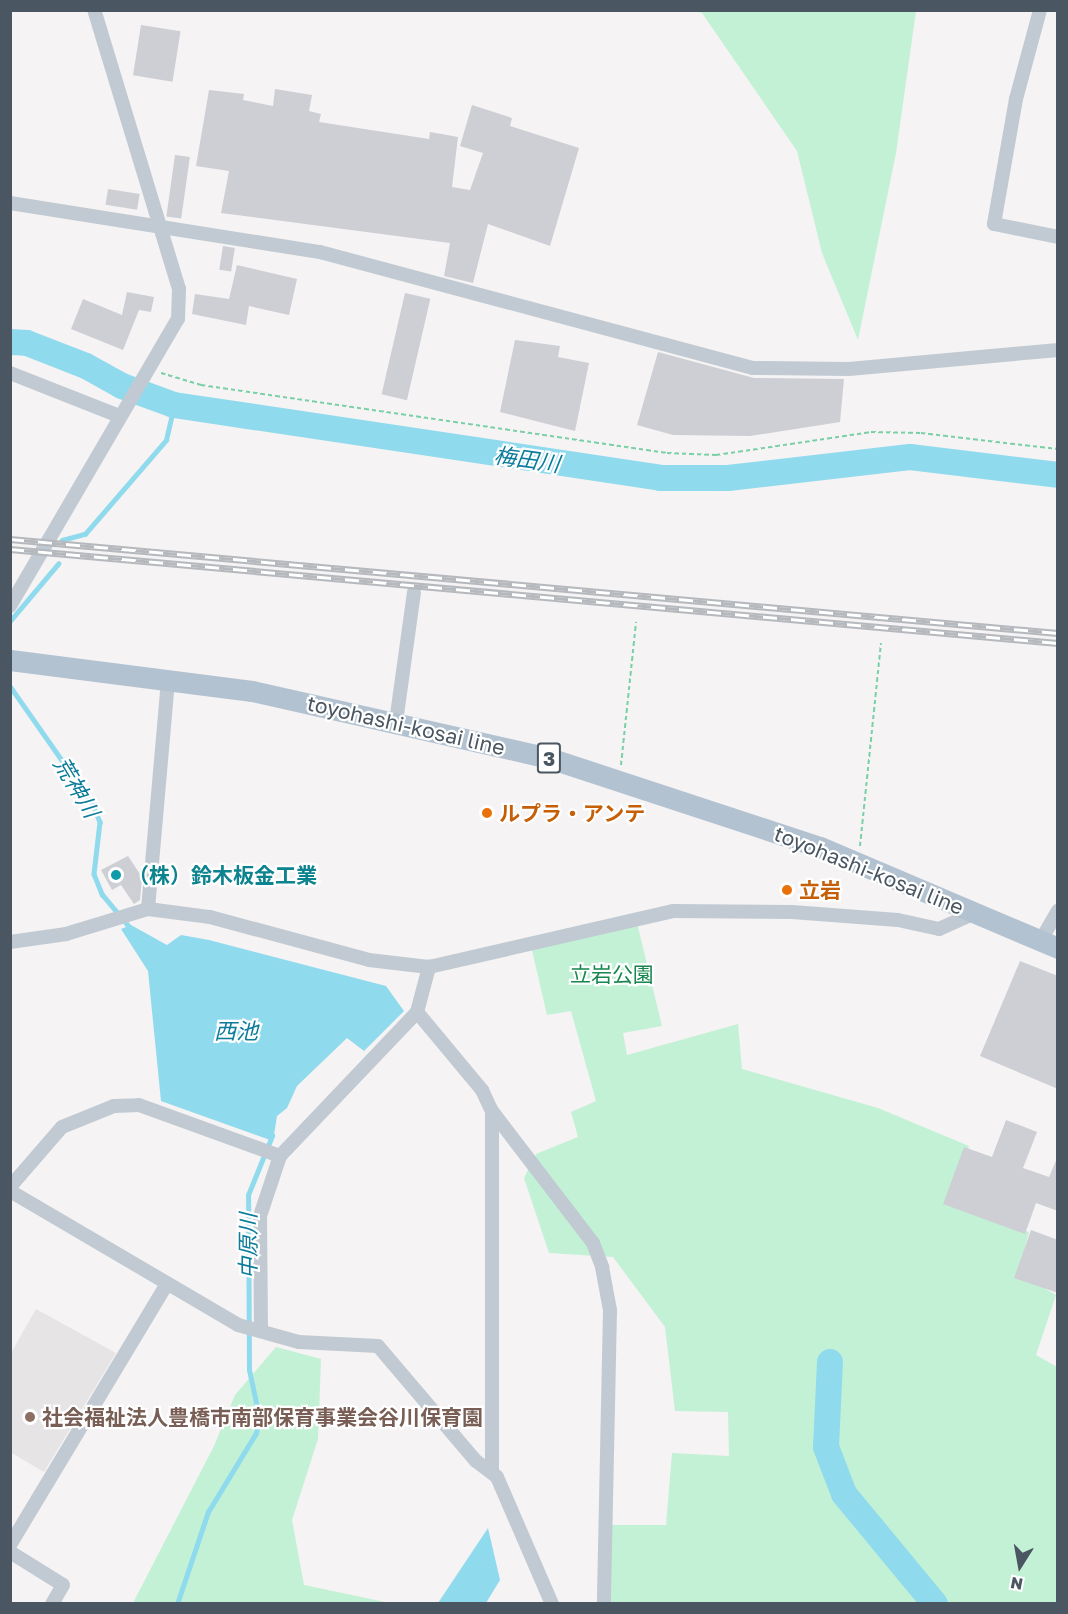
<!DOCTYPE html>
<meta charset="utf-8">
<style>
body{margin:0}
#map{position:relative;width:1068px;height:1614px;overflow:hidden;background:#f5f3f3;font-family:"Golos Text","Noto Sans JP",sans-serif}
div>[style]{position:absolute}
.education>*{inset:0;background:#e6e4e5}
.green>*{inset:0;background:#c3f1d5}
.water>*{inset:0;background:#90daee}
.stream>*{height:4.5px;margin:-2.25px;padding:0 2.25px;transform-origin:2.25px;border-radius:2.25px;background:#90daee}
.river>*{height:26px;margin:-13px;padding:0 13px;transform-origin:13px;border-radius:13px;background:#90daee}
.building>*{inset:0;background:#cdcfd5;transform-origin:0 0}
.path>*{height:2px;margin-top:-1px;transform-origin:0;background:repeating-linear-gradient(90deg,#7ad0a6 0 4.5px,transparent 0 7.5px)}
.street>*{height:14px;margin:-7px;padding:0 7px;transform-origin:7px;border-radius:7px;background:#c1cad2}
.primary>*{height:21px;margin:-10.5px;padding:0 10.5px;transform-origin:10.5px;border-radius:10.5px;background:#b3c2d1}
.rail>*{height:7px;margin-top:-3.5px;transform-origin:0;background:repeating-linear-gradient(90deg,#fff 0 14px,#b5b8bd 0 28px);box-sizing:border-box;border-block:2px solid #b5b8bd}
.dots>*{width:16px;height:16px;translate:-50% -50%;box-sizing:border-box;border:3px solid #fff;border-radius:50%}
span{translate:-50% -50%;white-space:nowrap;text-align:center;line-height:1.15;-webkit-text-stroke:4.5px #fff;paint-order:stroke}
.shield-label span{padding:2px 4px;background:#fff;border:2px solid;border-radius:4px;-webkit-text-stroke-width:0}
.shield-label{font-size:20px;color:#4a5661;font-weight:700}
.street-label{font-size:21px;color:#4a5661}
.food-label{font-size:21px;color:#c56008;font-weight:700}
.left{translate:0 -50%;text-align:left}
.culture-label{font-size:21px;color:#0d838f;font-weight:700}
.park-label{font-size:21px;color:#17864f}
.education-label{font-size:21px;color:#785e54;font-weight:700}
.water-label{font-size:22px;color:#0c7c9b;font-style:italic}
.frame{position:absolute;inset:0;border:12px solid #4a5661;pointer-events:none}
.north{position:absolute;left:990px;top:1536px;width:60px;height:60px;-webkit-text-stroke:4px #fff;paint-order:stroke;rotate:191deg;font-size:16px;font-weight:700;line-height:24px;text-align:center;color:#4a5661}
.north::after{content:'';display:block;margin:auto;width:21px;height:27px;background:#4a5661;clip-path:polygon(50% 0,100% 100%,50% 72%,0 100%)}
</style>
<div id="map">
<div class="education">
<div style="clip-path:polygon(36px 1309px,116px 1353px,44px 1472px,10px 1452px,11px 1353px)"></div>
</div>
<div class="green">
<div style="clip-path:polygon(694px 11px,916px 11px,896px 153px,858px 340px,822px 253px,797px 151px,702px 13px)"></div>
<div style="clip-path:polygon(637px 923px,662px 1026px,623px 1033px,627px 1055px,738px 1024px,742px 1069px,878px 1108px,969px 1146px,954px 1202px,1029px 1232px,1018px 1273px,1056px 1295px,1036px 1355px,1057px 1367px,1057px 1603px,607px 1603px,610px 1525px,666px 1525px,672px 1453px,729px 1456px,728px 1412px,675px 1411px,665px 1327px,613px 1257px,549px 1253px,524px 1178px,536px 1154px,578px 1137px,571px 1112px,596px 1101px,571px 1011px,547px 1015px,531px 946px)"></div>
<div style="clip-path:polygon(276px 1347px,321px 1359px,318px 1439px,292px 1520px,304px 1585px,390px 1603px,133px 1603px,214px 1446px,235px 1395px)"></div>
</div>
<div class="water">
<div style="clip-path:polygon(131px 925px,167px 945px,181px 935px,209px 940px,386px 986px,404px 1011px,364px 1051px,347px 1038px,297px 1086px,287px 1108px,277px 1116px,273px 1141px,161px 1101px,148px 971px,121px 929px)"></div>
<div style="clip-path:polygon(488px 1528px,500px 1580px,486px 1603px,438px 1603px)"></div>
</div>
<div class="stream">
<div style="left:62px;top:540px;width:24px;rotate:-15deg"></div>
<div style="left:85px;top:534px;width:124px;rotate:-49.2deg"></div>
<div style="left:166px;top:440px;width:36px;rotate:-77deg"></div>
<div style="left:10px;top:621px;width:75px;rotate:-49.9deg"></div>
<div style="left:10px;top:686px;width:143px;rotate:55deg"></div>
<div style="left:92px;top:803px;width:21px;rotate:67deg"></div>
<div style="left:100px;top:822px;width:52px;rotate:96.6deg"></div>
<div style="left:94px;top:874px;width:22px;rotate:68deg"></div>
<div style="left:102px;top:894px;width:47px;rotate:50.2deg"></div>
<div style="left:177px;top:1604px;width:97px;rotate:-71.4deg"></div>
<div style="left:208px;top:1512px;width:92px;rotate:-58.7deg"></div>
<div style="left:256px;top:1433px;width:16px;rotate:-79deg"></div>
<div style="left:259px;top:1417px;width:48px;rotate:-102deg"></div>
<div style="left:249px;top:1370px;width:175px;rotate:-90.3deg"></div>
<div style="left:248px;top:1195px;width:64px;rotate:-67.9deg"></div>
</div>
<div class="river">
<div style="left:10px;top:342px;width:17px;rotate:3deg"></div>
<div style="left:27px;top:343px;width:63px;rotate:21.3deg"></div>
<div style="left:86px;top:366px;width:41px;rotate:29.1deg"></div>
<div style="left:122px;top:386px;width:55px;rotate:20.1deg"></div>
<div style="left:174px;top:405px;width:491px;rotate:8.5deg"></div>
<div style="left:660px;top:478px;width:68px"></div>
<div style="left:728px;top:478px;width:183px;rotate:-6.6deg"></div>
<div style="left:910px;top:457px;width:149px;rotate:6.9deg"></div>
<div style="left:830px;top:1362px;width:85px;rotate:92.7deg"></div>
<div style="left:826px;top:1447px;width:50px;rotate:69deg"></div>
<div style="left:844px;top:1494px;width:143px;rotate:50.4deg"></div>
</div>
<div class="building">
<div style="left:141px;top:25px;width:40px;height:51px;rotate:9deg"></div>
<div style="clip-path:polygon(275px 89px,312px 95px,309px 111px,321px 114px,319px 122px,429px 139px,430px 132px,458px 137px,452px 187px,470px 190px,483px 153px,460px 146px,472px 105px,512px 118px,510px 126px,579px 148px,550px 246px,488px 224px,473px 283px,444px 276px,450px 243px,221px 213px,229px 171px,196px 166px,209px 90px,244px 94px,243px 100px,273px 106px)"></div>
<div style="left:175px;top:155px;width:15px;height:62px;rotate:8deg"></div>
<div style="left:108px;top:189px;width:32px;height:16px;rotate:9deg"></div>
<div style="left:223px;top:246px;width:12px;height:24px;rotate:9deg"></div>
<div style="clip-path:polygon(237px 265px,297px 279px,289px 315px,249px 306px,246px 325px,192px 314px,195px 294px,229px 299px)"></div>
<div style="clip-path:polygon(127px 292px,154px 297px,151px 312px,139px 310px,123px 350px,71px 329px,83px 299px,122px 315px)"></div>
<div style="left:405px;top:293px;width:26px;height:104px;rotate:13deg"></div>
<div style="clip-path:polygon(515px 340px,560px 346px,558px 357px,589px 363px,575px 431px,500px 412px)"></div>
<div style="clip-path:polygon(658px 352px,754px 378px,844px 379px,840px 422px,750px 436px,673px 435px,637px 425px)"></div>
<div style="clip-path:polygon(128px 856px,142px 877px,140px 900px,134px 904px,121px 885px,112px 890px,101px 870px)"></div>
<div style="clip-path:polygon(1020px 961px,1058px 976px,1058px 1089px,980px 1056px)"></div>
<div style="clip-path:polygon(1006px 1120px,1037px 1132px,1023px 1168px,1049px 1177px,1058px 1156px,1058px 1211px,1036px 1203px,1025px 1234px,943px 1204px,964px 1147px,992px 1157px)"></div>
<div style="clip-path:polygon(1031px 1230px,1058px 1240px,1058px 1293px,1014px 1278px)"></div>
</div>
<div class="path">
<div style="left:161px;top:373px;width:42px;rotate:16.7deg"></div>
<div style="left:201px;top:385px;width:471px;rotate:8.3deg"></div>
<div style="left:667px;top:453px;width:49px;rotate:2.3deg"></div>
<div style="left:716px;top:455px;width:157px;rotate:-8.4deg"></div>
<div style="left:871px;top:432px;width:50px;rotate:1.1deg"></div>
<div style="left:921px;top:433px;width:138px;rotate:6.7deg"></div>
<div style="left:621px;top:765px;width:144px;rotate:-84deg"></div>
<div style="left:860px;top:846px;width:204px;rotate:-84.1deg"></div>
</div>
<div class="street">
<div style="left:1040px;top:10px;width:92px;rotate:105.1deg"></div>
<div style="left:1016px;top:99px;width:127px;rotate:100deg"></div>
<div style="left:994px;top:224px;width:65px;rotate:11.5deg"></div>
<div style="left:10px;top:203px;width:314px;rotate:9deg"></div>
<div style="left:320px;top:252px;width:448px;rotate:15deg"></div>
<div style="left:753px;top:368px;width:96px;rotate:0.6deg"></div>
<div style="left:849px;top:369px;width:210px;rotate:-5.2deg"></div>
<div style="left:10px;top:373px;width:117px;rotate:21.5deg"></div>
<div style="left:10px;top:606px;width:333px;rotate:-59.7deg"></div>
<div style="left:178px;top:319px;width:30px;rotate:-88deg"></div>
<div style="left:179px;top:289px;width:292px;rotate:-106.9deg"></div>
<div style="left:396px;top:722px;width:131px;rotate:-82.1deg"></div>
<div style="left:148px;top:909px;width:229px;rotate:-85deg"></div>
<div style="left:1041px;top:940px;width:34px;rotate:-60deg"></div>
<div style="left:10px;top:942px;width:57px;rotate:-8.1deg"></div>
<div style="left:66px;top:934px;width:86px;rotate:-17deg"></div>
<div style="left:148px;top:909px;width:63px;rotate:7.4deg"></div>
<div style="left:210px;top:917px;width:165px;rotate:15.1deg"></div>
<div style="left:369px;top:960px;width:60px;rotate:6.7deg"></div>
<div style="left:429px;top:967px;width:250px;rotate:-12.9deg"></div>
<div style="left:673px;top:911px;width:119px;rotate:0.5deg"></div>
<div style="left:792px;top:912px;width:106px;rotate:4.3deg"></div>
<div style="left:898px;top:920px;width:42px;rotate:12.4deg"></div>
<div style="left:939px;top:929px;width:39px;rotate:-24deg"></div>
<div style="left:417px;top:1012px;width:102px;rotate:50.2deg"></div>
<div style="left:482px;top:1090px;width:23px;rotate:65deg"></div>
<div style="left:492px;top:1111px;width:166px;rotate:52.6deg"></div>
<div style="left:593px;top:1243px;width:26px;rotate:69deg"></div>
<div style="left:602px;top:1267px;width:44px;rotate:79.5deg"></div>
<div style="left:610px;top:1310px;width:294px;rotate:91.2deg"></div>
<div style="left:492px;top:1111px;width:360px;rotate:90deg"></div>
<div style="left:10px;top:1187px;width:79px;rotate:-49.1deg"></div>
<div style="left:62px;top:1127px;width:56px;rotate:-22deg"></div>
<div style="left:114px;top:1106px;width:25px;rotate:-2deg"></div>
<div style="left:139px;top:1105px;width:150px;rotate:19.9deg"></div>
<div style="left:10px;top:1191px;width:264px;rotate:30.4deg"></div>
<div style="left:238px;top:1325px;width:63px;rotate:15.6deg"></div>
<div style="left:299px;top:1342px;width:79px;rotate:2.9deg"></div>
<div style="left:378px;top:1346px;width:151px;rotate:49.6deg"></div>
<div style="left:476px;top:1461px;width:26px;rotate:37deg"></div>
<div style="left:497px;top:1477px;width:138px;rotate:66.6deg"></div>
<div style="left:261px;top:1329px;width:113px;rotate:-90.5deg"></div>
<div style="left:260px;top:1216px;width:63px;rotate:-71.6deg"></div>
<div style="left:280px;top:1156px;width:199px;rotate:-46.4deg"></div>
<div style="left:417px;top:1012px;width:47px;rotate:-75.1deg"></div>
<div style="left:10px;top:1545px;width:303px;rotate:-59deg"></div>
<div style="left:10px;top:1552px;width:62px;rotate:31.9deg"></div>
<div style="left:63px;top:1585px;width:22px;rotate:120deg"></div>
</div>
<div class="primary">
<div style="left:10px;top:660px;width:244px;rotate:7.3deg"></div>
<div style="left:252px;top:691px;width:301px;rotate:12.7deg"></div>
<div style="left:546px;top:757px;width:288px;rotate:18.2deg"></div>
<div style="left:820px;top:847px;width:259px;rotate:23deg"></div>
</div>
<div class="rail">
<div style="left:10px;top:539px;width:1052px;rotate:5.13deg"></div>
<div style="left:10px;top:549px;width:1052px;rotate:5.13deg"></div>
</div>
<div class="dots">
<div style="left:487px;top:813px;background:#e8710a"></div>
<div style="left:116px;top:875px;background:#0f9aa8"></div>
<div style="left:787px;top:890px;background:#e8710a"></div>
<div style="left:30px;top:1417px;background:#8d6e63"></div>
</div>
<div class="shield-label">
<span style="left:549px;top:758px">3</span>
</div>
<div class="street-label">
<span style="left:406px;top:725px;rotate:13deg">toyohashi-kosai line</span>
<span style="left:869px;top:870px;rotate:22deg">toyohashi-kosai line</span>
</div>
<div class="food-label">
<span class="left" style="left:499px;top:813px">ルプラ・アンテ</span>
<span class="left" style="left:799px;top:890px">立岩</span>
</div>
<div class="culture-label">
<span class="left" style="left:128px;top:875px">（株）鈴木板金工業</span>
</div>
<div class="park-label">
<span style="left:612px;top:974px">立岩公園</span>
</div>
<div class="education-label">
<span class="left" style="left:42px;top:1417px">社会福祉法人豊橋市南部保育事業会谷川保育園</span>
</div>
<div class="water-label">
<span style="left:527px;top:459px;rotate:8deg">梅田川</span>
<span style="left:77px;top:787px;rotate:59deg">荒神川</span>
<span style="left:236px;top:1031px">西池</span>
<span style="left:248px;top:1246px;rotate:-90deg">中原川</span>
</div>
<div class="frame"></div>
<div class="north">N</div>
</div>
